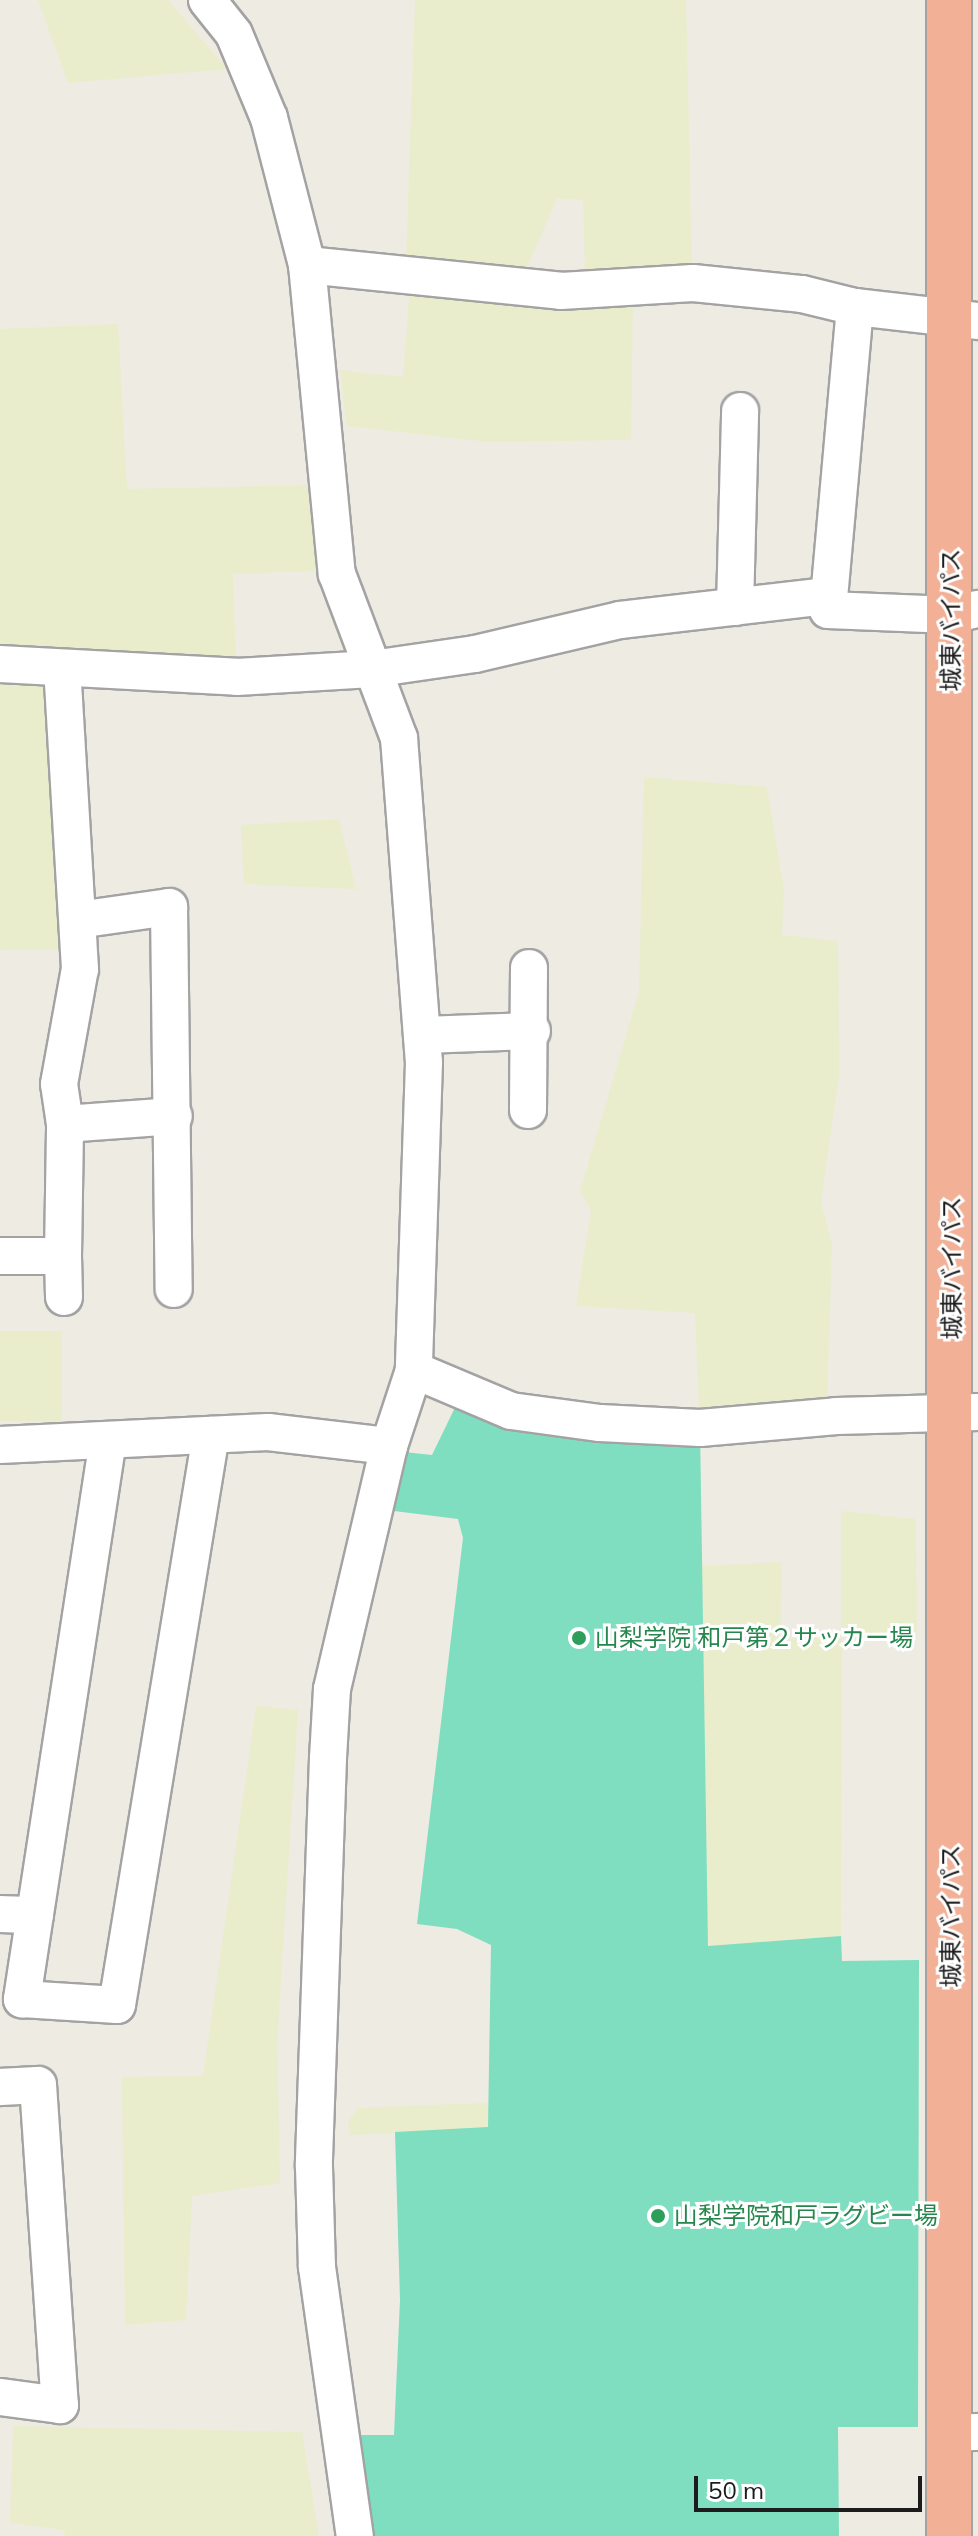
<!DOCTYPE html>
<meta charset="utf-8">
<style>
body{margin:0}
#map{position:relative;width:978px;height:2536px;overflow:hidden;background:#eeebe2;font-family:Mulish,"Noto Sans JP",sans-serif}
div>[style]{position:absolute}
.farmland>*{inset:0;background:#e9edcc;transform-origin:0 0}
.pitch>*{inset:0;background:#7edebf}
.roads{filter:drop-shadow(2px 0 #a3a3a3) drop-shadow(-2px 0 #a3a3a3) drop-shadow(0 2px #a3a3a3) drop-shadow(0 -2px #a3a3a3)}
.minor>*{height:36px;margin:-18px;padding:0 18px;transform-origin:18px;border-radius:18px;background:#fff}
.trunk>*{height:44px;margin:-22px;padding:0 22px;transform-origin:22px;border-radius:22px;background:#f2b096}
.dots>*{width:22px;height:22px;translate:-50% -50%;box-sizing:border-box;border:4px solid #fff;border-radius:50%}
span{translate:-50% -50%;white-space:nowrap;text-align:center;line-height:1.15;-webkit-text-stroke:6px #fff;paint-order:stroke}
.street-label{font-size:24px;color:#1c1c1c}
.leisure-label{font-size:24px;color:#27864d}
.left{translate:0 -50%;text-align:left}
.scale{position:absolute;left:694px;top:2476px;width:228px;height:36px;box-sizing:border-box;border:4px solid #1c1c1c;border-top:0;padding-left:10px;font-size:24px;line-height:28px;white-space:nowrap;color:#1c1c1c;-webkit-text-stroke:6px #fff;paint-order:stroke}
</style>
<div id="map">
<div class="farmland">
<div style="clip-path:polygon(38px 0,168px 0,227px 69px,68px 83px)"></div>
<div style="clip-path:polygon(415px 0,686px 0,692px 269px,585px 275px,583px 200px,557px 198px,525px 272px,406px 262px)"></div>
<div style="clip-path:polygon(410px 286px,633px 301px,631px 440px,489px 442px,347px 426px,340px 370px,403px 377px)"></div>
<div style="clip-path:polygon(118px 324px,127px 489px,310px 485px,319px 571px,233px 574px,236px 663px,0 650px,0 329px)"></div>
<div style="clip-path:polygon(0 679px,43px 683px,67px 949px,0 950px)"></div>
<div style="clip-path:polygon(644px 777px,767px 787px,784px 890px,782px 935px,838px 941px,839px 1075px,821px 1202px,832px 1245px,827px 1404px,700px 1428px,695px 1313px,576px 1306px,591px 1210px,580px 1191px,639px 992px)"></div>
<div style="clip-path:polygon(339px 819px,356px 889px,244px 884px,241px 825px)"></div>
<div style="left:62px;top:1331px;width:90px;height:62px;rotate:90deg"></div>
<div style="clip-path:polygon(841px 1511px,916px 1519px,917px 1638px,842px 1635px,841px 1936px,708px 1947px,702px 1566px,782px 1562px,780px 1640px,841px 1634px)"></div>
<div style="clip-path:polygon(256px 1706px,298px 1710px,277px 2044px,280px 2183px,192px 2196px,186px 2320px,125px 2325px,122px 2077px,203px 2076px)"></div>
<div style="clip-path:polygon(488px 2103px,488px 2128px,350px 2135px,348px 2121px,358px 2108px)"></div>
<div style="clip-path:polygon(13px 2426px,302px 2432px,319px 2536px,65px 2536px,64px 2530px,10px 2523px)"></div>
</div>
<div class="pitch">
<div style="clip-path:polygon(462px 1393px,700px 1428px,708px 1946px,841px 1936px,842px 1961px,919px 1960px,918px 2427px,838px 2427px,839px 2536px,370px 2536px,355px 2435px,394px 2435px,400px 2300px,395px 2132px,488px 2127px,491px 1945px,457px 1929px,417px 1924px,463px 1538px,458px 1519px,394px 1511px,404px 1452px,432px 1455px)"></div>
</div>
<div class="roads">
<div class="minor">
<div style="left:207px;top:0;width:43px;rotate:51.5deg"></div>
<div style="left:234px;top:34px;width:91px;rotate:67.4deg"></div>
<div style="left:269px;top:118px;width:152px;rotate:75.5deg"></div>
<div style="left:307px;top:265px;width:310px;rotate:84.5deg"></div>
<div style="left:337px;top:574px;width:175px;rotate:69.3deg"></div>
<div style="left:399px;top:738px;width:325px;rotate:85.6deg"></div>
<div style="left:424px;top:1062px;width:308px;rotate:91.9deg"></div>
<div style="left:414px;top:1370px;width:80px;rotate:108.2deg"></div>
<div style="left:389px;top:1446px;width:250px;rotate:103.2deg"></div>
<div style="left:332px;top:1689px;width:69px;rotate:93.3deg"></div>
<div style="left:328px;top:1758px;width:409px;rotate:92deg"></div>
<div style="left:314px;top:2167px;width:100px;rotate:88.3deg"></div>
<div style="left:317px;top:2267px;width:272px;rotate:82deg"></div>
<div style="left:307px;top:265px;width:255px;rotate:5.8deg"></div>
<div style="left:561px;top:291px;width:132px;rotate:-3.5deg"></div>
<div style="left:693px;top:283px;width:110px;rotate:5.8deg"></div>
<div style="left:802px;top:294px;width:55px;rotate:13.8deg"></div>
<div style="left:855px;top:307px;width:304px;rotate:95.1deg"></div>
<div style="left:828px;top:610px;width:123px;rotate:2.3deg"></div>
<div style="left:951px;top:615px;width:28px;rotate:-13deg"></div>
<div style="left:855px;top:307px;width:124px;rotate:6.5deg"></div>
<div style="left:735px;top:607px;width:196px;rotate:-88.5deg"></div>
<div style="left:0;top:664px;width:237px;rotate:3.1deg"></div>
<div style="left:237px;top:677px;width:135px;rotate:-3.4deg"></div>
<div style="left:372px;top:669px;width:104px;rotate:-8.3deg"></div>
<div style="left:475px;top:654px;width:149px;rotate:-13.2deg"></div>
<div style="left:620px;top:620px;width:209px;rotate:-6.6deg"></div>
<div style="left:78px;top:920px;width:92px;rotate:-8.1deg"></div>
<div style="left:169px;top:907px;width:382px;rotate:89.3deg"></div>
<div style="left:422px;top:1035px;width:110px;rotate:-2.1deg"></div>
<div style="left:528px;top:1110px;width:142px;rotate:-89.6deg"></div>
<div style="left:65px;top:1124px;width:109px;rotate:-4.2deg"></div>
<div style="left:0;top:1256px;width:63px"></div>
<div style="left:63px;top:1256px;width:132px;rotate:-89.1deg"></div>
<div style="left:65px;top:1124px;width:40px;rotate:-98.5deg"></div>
<div style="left:59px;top:1084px;width:117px;rotate:-79.7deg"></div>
<div style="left:80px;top:969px;width:300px;rotate:-93.4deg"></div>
<div style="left:63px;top:1256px;width:41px;rotate:88.6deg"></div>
<div style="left:414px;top:1370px;width:105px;rotate:22.9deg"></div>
<div style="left:511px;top:1411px;width:90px;rotate:7.7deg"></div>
<div style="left:600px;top:1423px;width:100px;rotate:2.9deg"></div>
<div style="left:700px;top:1428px;width:137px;rotate:-5deg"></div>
<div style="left:836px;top:1416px;width:142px;rotate:-1.6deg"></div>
<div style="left:108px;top:1440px;width:566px;rotate:98.75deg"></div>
<div style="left:22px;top:1999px;width:95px;rotate:3.6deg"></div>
<div style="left:117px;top:2005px;width:578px;rotate:-80.64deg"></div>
<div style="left:0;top:1445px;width:268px;rotate:-2.8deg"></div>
<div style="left:268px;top:1432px;width:122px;rotate:6.6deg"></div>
<div style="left:0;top:1914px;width:35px;rotate:2deg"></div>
<div style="left:0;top:2087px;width:38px;rotate:-3deg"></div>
<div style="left:38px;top:2085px;width:321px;rotate:86.1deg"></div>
<div style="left:60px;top:2405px;width:61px;rotate:-172.4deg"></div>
<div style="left:949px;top:2433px;width:29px;rotate:-2deg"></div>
</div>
<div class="trunk">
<div style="left:949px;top:0;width:2536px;rotate:90deg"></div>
</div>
</div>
<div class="dots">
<div style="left:579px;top:1638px;background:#2e9e5b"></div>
<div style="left:658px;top:2216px;background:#2e9e5b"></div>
</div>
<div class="street-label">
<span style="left:951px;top:620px;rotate:-90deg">城東バイパス</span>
<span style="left:952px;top:1268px;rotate:-90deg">城東バイパス</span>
<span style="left:951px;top:1916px;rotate:-90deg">城東バイパス</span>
</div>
<div class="leisure-label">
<span class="left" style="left:595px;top:1638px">山梨学院 和戸第２サッカー場</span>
<span class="left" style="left:674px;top:2216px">山梨学院和戸ラグビー場</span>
</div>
<div class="scale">50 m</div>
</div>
